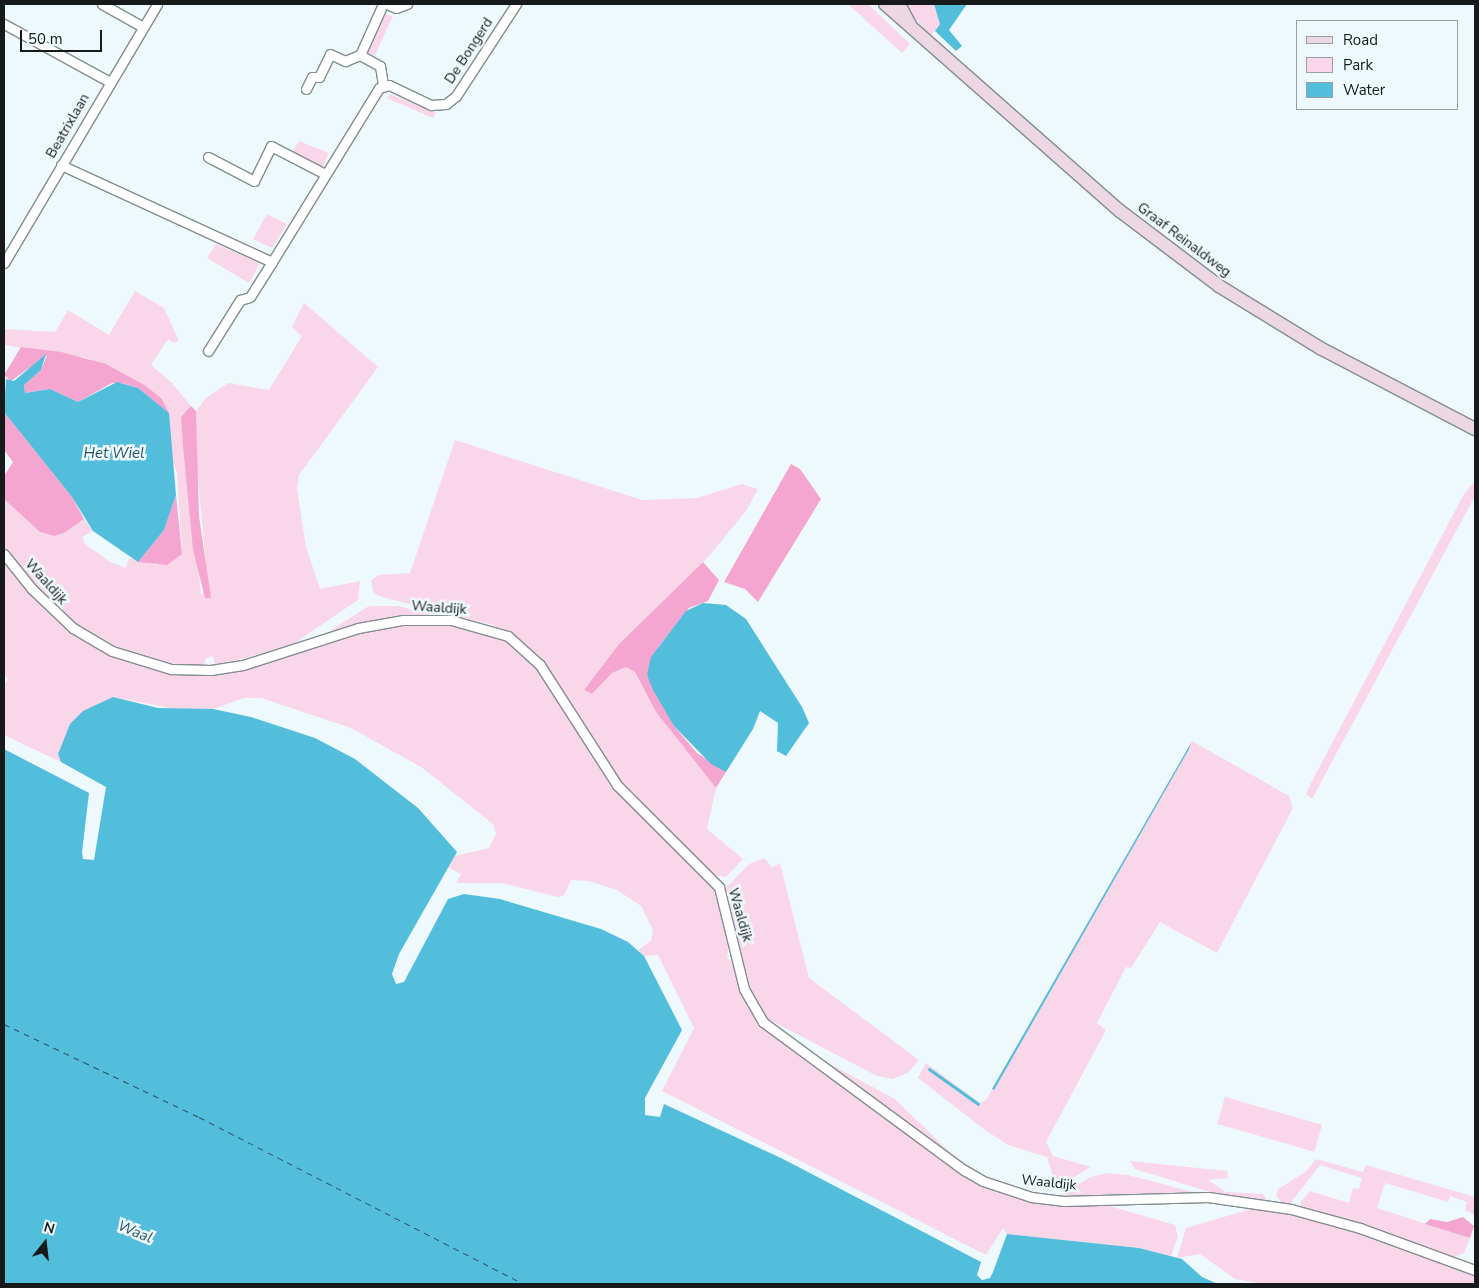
<!DOCTYPE html>
<style>
body{margin:0}
#map{position:relative;width:1479px;height:1288px;overflow:hidden;background:#eef9fd;font-family:"Nunito Sans",sans-serif}
div>[style]{position:absolute}
.green>*{inset:0;background:#fad6e9;transform-origin:0 0}
.forest>*{inset:0;background:#f4a6d1}
.water>*{inset:0;background:#52bedc}
.stream>*{height:3px;margin:-1.5px;padding:0 1.5px;transform-origin:1.5px;border-radius:1.5px;background:#52bedc}
.ferry>*{height:1px;margin-top:-0.5px;transform-origin:0;background:repeating-linear-gradient(90deg,#275562 0 6px,transparent 0 11px)}
.roads{filter:drop-shadow(1px 0 #828d90) drop-shadow(-1px 0 #828d90) drop-shadow(0 1px #828d90) drop-shadow(0 -1px #828d90)}
.street>*{height:9px;margin:-4.5px;padding:0 4.5px;transform-origin:4.5px;border-radius:4.5px;background:#fff}
.secondary>*{height:12px;margin:-6px;padding:0 6px;transform-origin:6px;border-radius:6px;background:#ecd7e2}
span{translate:-50% -50%;white-space:nowrap;text-align:center;line-height:1.15;-webkit-text-stroke:5px #eef9fd;paint-order:stroke}
.street-label{font-size:14px;color:#161a1b}
.water-label{font-size:15px;color:#275562;font-style:italic}
.frame{position:absolute;inset:0;border:5px solid #161a1b;pointer-events:none}
.legend{position:absolute;left:1296px;top:20px;width:162px;height:90px;box-sizing:border-box;background:#eef9fd;border:1px solid #98a0a3;margin:0;padding:6px 9px;list-style:none;font-size:15px;color:#161a1b}
.legend li{display:flex;align-items:center;gap:10px;height:25px}
.legend b{width:25px;border:1px solid #98a0a3}
.north{position:absolute;left:20px;top:1218px;width:50px;height:50px;-webkit-text-stroke:4px #eef9fd;paint-order:stroke;rotate:16deg;font-size:14px;font-weight:700;line-height:20px;text-align:center;color:#161a1b}
.north::after{content:'';display:block;margin:auto;width:18px;height:22px;background:#161a1b;clip-path:polygon(50% 0,100% 100%,50% 72%,0 100%)}
.scale{position:absolute;left:20px;top:30px;width:82px;height:22px;box-sizing:border-box;border:2px solid #161a1b;border-top:0;padding-left:6px;font-size:15px;line-height:18px;white-space:nowrap;color:#161a1b;-webkit-text-stroke:4px #eef9fd;paint-order:stroke}
</style>
<div id="map">
<div class="green">
<div style="clip-path:polygon(848px 4px,868px 4px,910px 44px,902px 53px)"></div>
<div style="clip-path:polygon(903px 4px,934px 4px,941px 24px,930px 36px)"></div>
<div style="clip-path:polygon(384px 14px,393px 16px,375px 55px,368px 53px)"></div>
<div style="clip-path:polygon(390px 94px,436px 113px,433px 118px,387px 98px)"></div>
<div style="clip-path:polygon(299px 141px,329px 153px,323px 167px,292px 153px)"></div>
<div style="clip-path:polygon(267px 214px,287px 224px,272px 248px,253px 239px)"></div>
<div style="clip-path:polygon(216px 244px,260px 263px,249px 283px,207px 258px)"></div>
<div style="clip-path:polygon(135px 291px,164px 308px,179px 341px,174px 343px,168px 339px,151px 365px,172px 383px,191px 406px,181px 417px,201px 595px,208px 586px,193px 424px,196px 411px,206px 398px,228px 383px,269px 390px,302px 336px,292px 327px,304px 303px,378px 367px,299px 475px,297px 489px,306px 547px,320px 589px,360px 581px,358px 600px,290px 646px,215px 666px,213px 656px,206px 658px,204px 666px,185px 666px,128px 653px,68px 619px,32px 584px,4px 548px,4px 499px,40px 532px,53px 536px,64px 533px,84px 519px,93px 531px,82px 537px,85px 544px,110px 562px,126px 568px,129px 558px,156px 565px,182px 554px,177px 473px,146px 386px,87px 358px,4px 345px,4px 329px,55px 332px,68px 310px,109px 335px)"></div>
<div style="clip-path:polygon(455px 440px,642px 500px,697px 498px,742px 484px,758px 489px,746px 511px,709px 556px,619px 644px,584px 690px,592px 694px,612px 673px,626px 667px,635px 672px,656px 712px,716px 788px,707px 829px,743px 859px,726px 877px,714px 875px,616px 779px,538px 658px,523px 642px,493px 625px,382px 597px,373px 592px,371px 580px,379px 575px,410px 573px)"></div>
<div style="clip-path:polygon(1475px 481px,1475px 496px,1312px 799px,1306px 794px,1312px 781px,1464px 494px)"></div>
<div style="clip-path:polygon(4px 559px,47px 610px,77px 635px,119px 658px,156px 669px,195px 674px,395px 625px,445px 623px,501px 637px,537px 669px,609px 783px,714px 889px,729px 942px,727px 958px,735px 964px,746px 1005px,762px 1026px,934px 1155px,973px 1179px,1021px 1199px,1099px 1203px,1175px 1225px,1178px 1237px,1171px 1256px,1139px 1248px,1007px 1234px,1003px 1228px,986px 1255px,662px 1091px,694px 1028px,658px 955px,644px 956px,638px 950px,651px 941px,653px 930px,641px 906px,617px 890px,589px 881px,571px 880px,564px 895px,558px 897px,502px 883px,456px 883px,461px 874px,447px 867px,455px 856px,489px 848px,496px 833px,493px 824px,421px 767px,351px 728px,261px 698px,244px 698px,213px 709px,181px 710px,113px 697px,58px 754px,61px 762px,4px 735px,4px 686px,8px 679px,4px 674px)"></div>
<div style="clip-path:polygon(369px 606px,398px 606px,432px 615px,394px 618px,325px 634px)"></div>
<div style="clip-path:polygon(1192px 741px,1289px 796px,1293px 808px,1217px 953px,1160px 922px,1131px 968px,1126px 967px,1097px 1023px,1106px 1030px,1046px 1142px,1053px 1156px,1091px 1167px,1049px 1192px,1054px 1179px,1047px 1157px,1008px 1145px,985px 1130px,918px 1078px,926px 1063px,980px 1103px,986px 1100px)"></div>
<div style="clip-path:polygon(765px 858px,772px 868px,780px 863px,809px 978px,919px 1060px,909px 1072px,893px 1079px,877px 1076px,764px 1017px,748px 991px,724px 890px,749px 864px)"></div>
<div style="clip-path:polygon(815px 1056px,895px 1099px,962px 1164px)"></div>
<div style="left:1225px;top:1097px;width:101px;height:28px;rotate:16deg"></div>
<div style="clip-path:polygon(1316px 1159px,1363px 1172px,1366px 1165px,1475px 1197px,1474px 1215px,1465px 1210px,1467px 1202px,1450px 1196px,1448px 1202px,1385px 1183px,1377px 1208px,1470px 1238px,1464px 1253px,1454px 1257px,1302px 1207px,1300px 1203px,1310px 1191px,1349px 1203px,1353px 1188px,1359px 1189px,1362px 1178px,1320px 1165px,1289px 1205px,1282px 1203px,1276px 1196px,1278px 1189px,1307px 1171px)"></div>
<div style="clip-path:polygon(1130px 1161px,1227px 1171px,1228px 1178px,1208px 1180px,1226px 1192px,1263px 1194px,1268px 1202px,1223px 1196px,1135px 1169px)"></div>
<div style="clip-path:polygon(1107px 1173px,1128px 1175px,1193px 1192px,1059px 1196px,1090px 1177px)"></div>
<div style="clip-path:polygon(1251px 1209px,1295px 1214px,1370px 1236px,1475px 1275px,1475px 1284px,1264px 1284px,1235px 1279px,1200px 1254px,1177px 1258px,1186px 1228px)"></div>
</div>
<div class="forest">
<div style="clip-path:polygon(21px 347px,61px 352px,106px 364px,146px 386px,162px 399px,169px 413px,138px 388px,121px 383px,112px 383px,78px 402px,50px 389px,25px 393px,24px 385px,41px 370px,47px 355px,11px 381px,4px 375px)"></div>
<div style="clip-path:polygon(191px 406px,196px 411px,199px 516px,211px 598px,205px 598px,193px 550px,183px 445px,181px 417px)"></div>
<div style="clip-path:polygon(4px 412px,72px 497px,84px 519px,64px 533px,54px 536px,40px 532px,4px 499px,4px 476px,13px 462px,4px 450px)"></div>
<div style="clip-path:polygon(791px 464px,800px 469px,821px 499px,758px 602px,745px 589px,724px 582px)"></div>
<div style="clip-path:polygon(176px 495px,182px 554px,167px 565px,138px 562px,164px 530px)"></div>
<div style="clip-path:polygon(703px 562px,719px 580px,708px 601px,689px 608px,659px 646px,647px 675px,674px 726px,697px 753px,726px 772px,716px 788px,656px 712px,635px 672px,626px 667px,612px 673px,592px 694px,584px 690px,619px 644px)"></div>
<div style="clip-path:polygon(1463px 1217px,1474px 1226px,1470px 1238px,1425px 1224px,1430px 1219px,1447px 1222px)"></div>
</div>
<div class="water">
<div style="clip-path:polygon(934px 4px,967px 4px,949px 30px,962px 46px,956px 51px,935px 31px,940px 24px)"></div>
<div style="clip-path:polygon(46px 354px,41px 370px,24px 385px,25px 393px,50px 389px,78px 402px,117px 382px,138px 388px,169px 413px,176px 495px,164px 530px,138px 562px,93px 531px,72px 497px,4px 412px,6px 379px,14px 381px)"></div>
<div style="clip-path:polygon(703px 603px,726px 605px,746px 619px,802px 707px,809px 723px,786px 756px,777px 751px,778px 723px,760px 711px,753px 729px,726px 772px,711px 764px,674px 726px,653px 690px,647px 675px,651px 657px,686px 611px)"></div>
<div style="clip-path:polygon(113px 697px,158px 708px,213px 709px,251px 717px,315px 738px,355px 759px,418px 808px,457px 852px,399px 954px,392px 974px,396px 984px,404px 982px,448px 899px,464px 894px,500px 899px,601px 929px,628px 942px,644px 956px,682px 1030px,645px 1098px,645px 1115px,660px 1117px,664px 1104px,781px 1158px,981px 1262px,977px 1275px,982px 1280px,990px 1278px,993px 1272px,1007px 1234px,1139px 1248px,1182px 1259px,1202px 1277px,1218px 1284px,4px 1284px,4px 749px,89px 793px,82px 852px,83px 859px,94px 860px,106px 787px,61px 762px,58px 754px,70px 724px,83px 711px)"></div>
<div style="clip-path:polygon(1191px 743px,1189px 749px,994px 1090px,992px 1089px)"></div>
</div>
<div class="stream">
<div style="left:929px;top:1069px;width:60px;rotate:35.5deg"></div>
</div>
<div class="ferry">
<div style="left:4px;top:1024px;width:216px;rotate:25.5deg"></div>
<div style="left:199px;top:1117px;width:365px;rotate:27.2deg"></div>
</div>
<div class="roads">
<div class="street">
<div style="left:102px;top:4px;width:47px;rotate:29.3deg"></div>
<div style="left:387px;top:4px;width:10px;rotate:24deg"></div>
<div style="left:396px;top:8px;width:12px;rotate:-20deg"></div>
<div style="left:4px;top:24px;width:121px;rotate:28.7deg"></div>
<div style="left:360px;top:55px;width:56px;rotate:-65.7deg"></div>
<div style="left:360px;top:55px;width:23px;rotate:29deg"></div>
<div style="left:380px;top:66px;width:20px;rotate:81deg"></div>
<div style="left:306px;top:89px;width:13px;rotate:-63deg"></div>
<div style="left:312px;top:77px;width:7px"></div>
<div style="left:319px;top:77px;width:25px;rotate:-64deg"></div>
<div style="left:330px;top:54px;width:17px;rotate:25deg"></div>
<div style="left:345px;top:61px;width:16px;rotate:-22deg"></div>
<div style="left:208px;top:157px;width:52px;rotate:27.6deg"></div>
<div style="left:254px;top:181px;width:39px;rotate:-64deg"></div>
<div style="left:271px;top:146px;width:61px;rotate:27.4deg"></div>
<div style="left:61px;top:165px;width:232px;rotate:24.7deg"></div>
<div style="left:272px;top:262px;width:41px;rotate:122.2deg"></div>
<div style="left:250px;top:297px;width:10px;rotate:163deg"></div>
<div style="left:240px;top:300px;width:60px;rotate:122.1deg"></div>
<div style="left:272px;top:262px;width:204px;rotate:-58.4deg"></div>
<div style="left:379px;top:88px;width:10px;rotate:-17deg"></div>
<div style="left:389px;top:85px;width:47px;rotate:25.5deg"></div>
<div style="left:431px;top:105px;width:15px;rotate:-4deg"></div>
<div style="left:446px;top:104px;width:13px;rotate:-39deg"></div>
<div style="left:456px;top:96px;width:110px;rotate:-56.9deg"></div>
<div style="left:4px;top:263px;width:301px;rotate:-59.4deg"></div>
<div style="left:4px;top:554px;width:45px;rotate:51.3deg"></div>
<div style="left:32px;top:589px;width:57px;rotate:43.6deg"></div>
<div style="left:73px;top:628px;width:45px;rotate:30.5deg"></div>
<div style="left:112px;top:651px;width:62px;rotate:17deg"></div>
<div style="left:171px;top:669px;width:40px;rotate:1.4deg"></div>
<div style="left:211px;top:670px;width:32px;rotate:-9deg"></div>
<div style="left:243px;top:665px;width:121px;rotate:-17.8deg"></div>
<div style="left:358px;top:628px;width:46px;rotate:-10.1deg"></div>
<div style="left:403px;top:620px;width:48px"></div>
<div style="left:451px;top:620px;width:59px;rotate:15.7deg"></div>
<div style="left:508px;top:636px;width:43px;rotate:42.2deg"></div>
<div style="left:540px;top:665px;width:143px;rotate:57.3deg"></div>
<div style="left:617px;top:785px;width:144px;rotate:45deg"></div>
<div style="left:719px;top:887px;width:105px;rotate:76.2deg"></div>
<div style="left:744px;top:989px;width:38px;rotate:60deg"></div>
<div style="left:763px;top:1022px;width:250px;rotate:36.4deg"></div>
<div style="left:964px;top:1170px;width:22px;rotate:30deg"></div>
<div style="left:983px;top:1181px;width:51px;rotate:18.4deg"></div>
<div style="left:1031px;top:1197px;width:32px;rotate:7deg"></div>
<div style="left:1063px;top:1201px;width:145px;rotate:-1.6deg"></div>
<div style="left:1208px;top:1197px;width:84px;rotate:8.2deg"></div>
<div style="left:1291px;top:1209px;width:72px;rotate:15.4deg"></div>
<div style="left:1360px;top:1228px;width:122px;rotate:20.1deg"></div>
</div>
<div class="secondary">
<div style="left:885px;top:4px;width:313px;rotate:41.4deg"></div>
<div style="left:1120px;top:211px;width:124px;rotate:37.1deg"></div>
<div style="left:1219px;top:286px;width:119px;rotate:31.5deg"></div>
<div style="left:1320px;top:348px;width:175px;rotate:27.6deg"></div>
<div style="left:899px;top:4px;width:24px;rotate:62deg"></div>
</div>
</div>
<div class="street-label">
<span style="left:469px;top:51px;rotate:-57deg">De Bongerd</span>
<span style="left:68px;top:126px;rotate:-60deg">Beatrixlaan</span>
<span style="left:1184px;top:240px;rotate:37deg">Graaf Reinaldweg</span>
<span style="left:46px;top:582px;rotate:48deg">Waaldijk</span>
<span style="left:439px;top:608px;rotate:4deg">Waaldijk</span>
<span style="left:740px;top:915px;rotate:74deg">Waaldijk</span>
<span style="left:1049px;top:1183px;rotate:6deg">Waaldijk</span>
</div>
<div class="water-label">
<span style="left:114px;top:454px">Het Wiel</span>
<span style="left:135px;top:1232px;rotate:22deg">Waal</span>
</div>
<div class="frame"></div>
<ul class="legend">
<li><b style="height:6px;background:#ecd7e2"></b>Road</li>
<li><b style="height:14px;background:#fad6e9"></b>Park</li>
<li><b style="height:14px;background:#52bedc"></b>Water</li>
</ul>
<div class="north">N</div>
<div class="scale">50 m</div>
</div>
